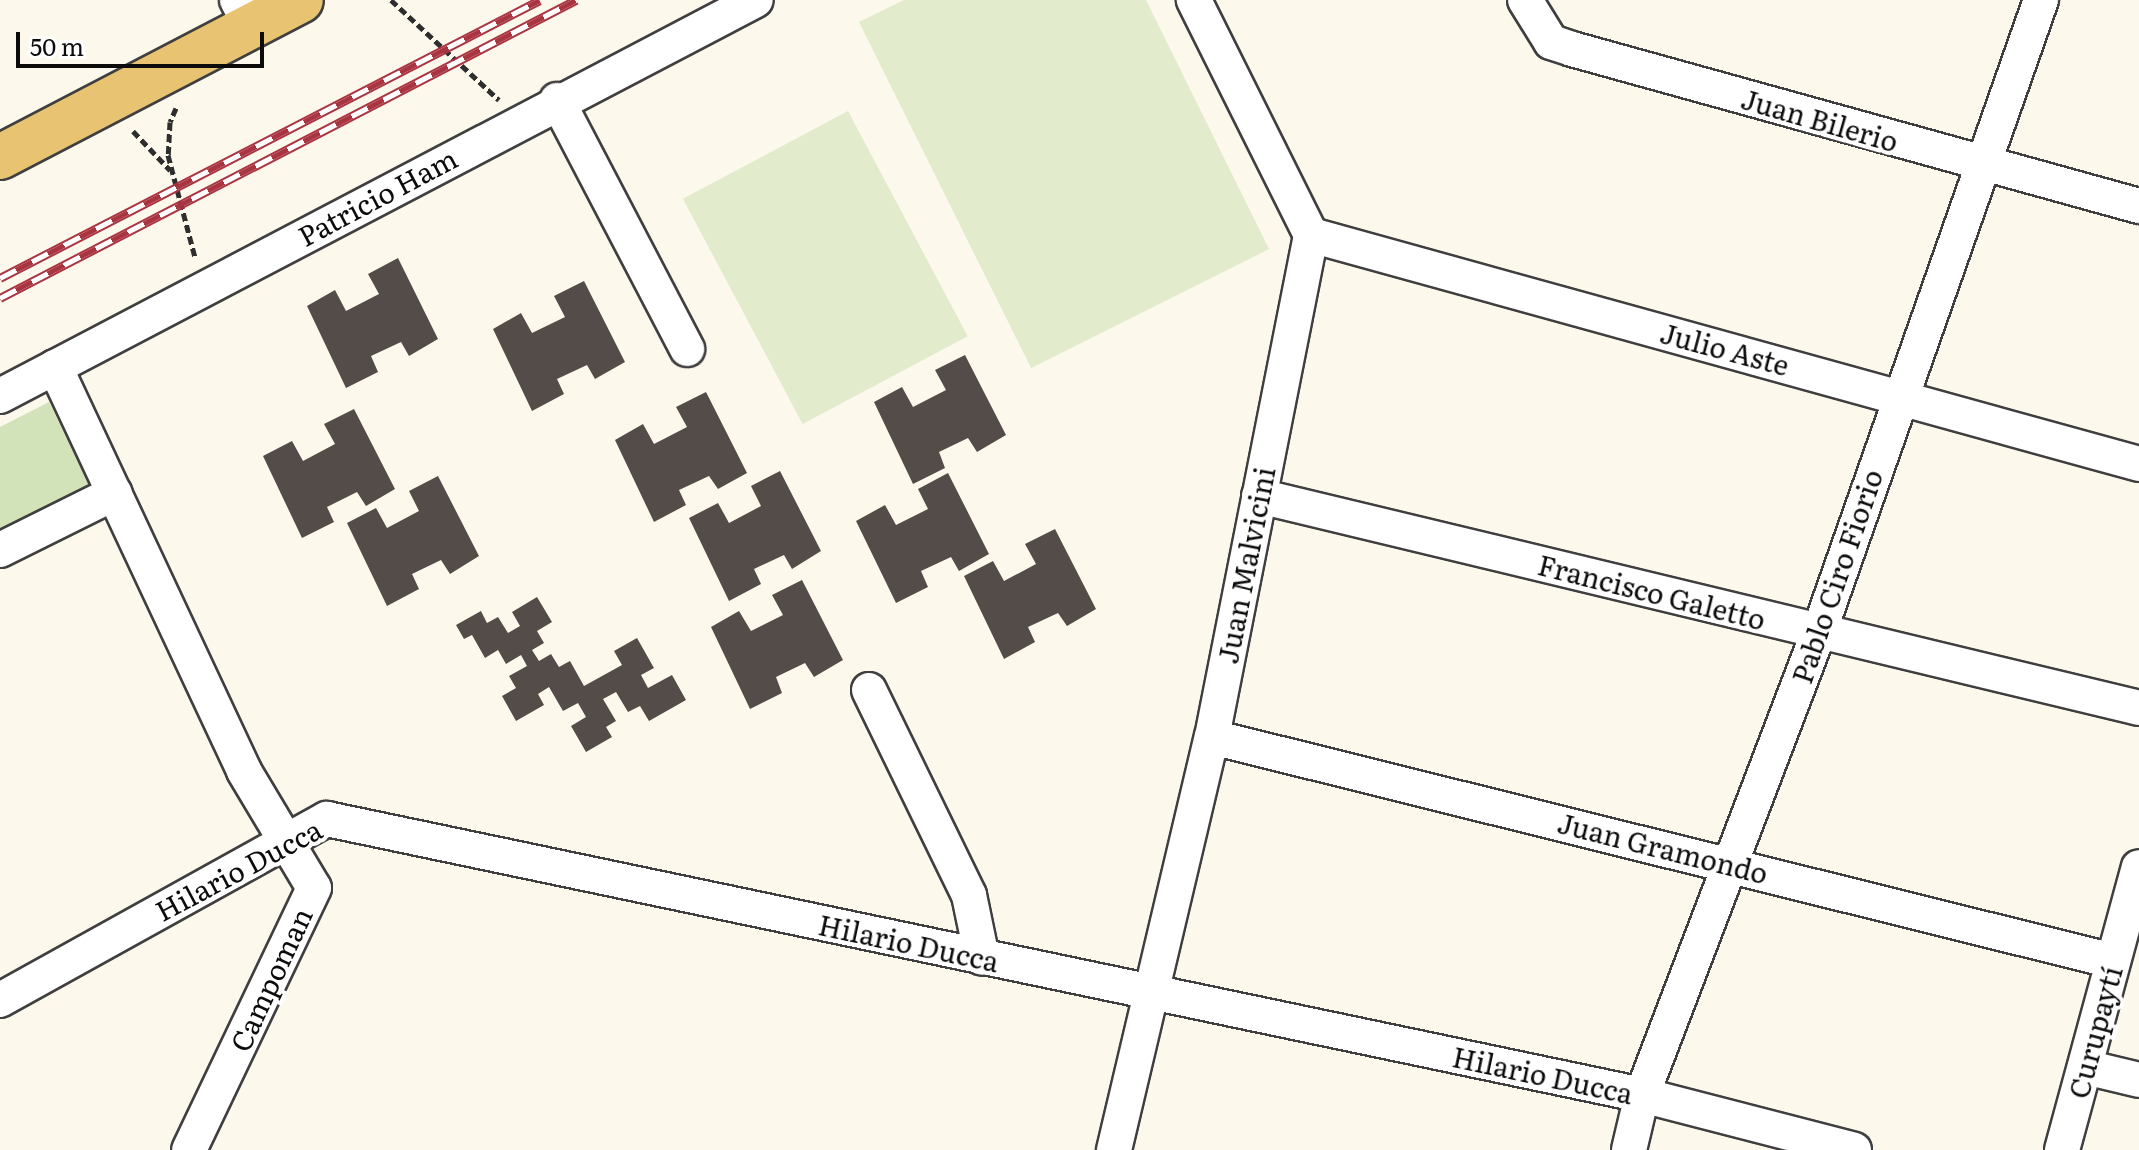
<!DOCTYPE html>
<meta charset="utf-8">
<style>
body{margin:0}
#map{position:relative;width:2139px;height:1150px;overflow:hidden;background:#fdf8ec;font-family:Literata,serif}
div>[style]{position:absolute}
.green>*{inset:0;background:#d2e3ba}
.pitch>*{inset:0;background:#e2ebcb;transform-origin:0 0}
.building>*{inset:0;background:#534c49}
.path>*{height:5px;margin-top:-2.5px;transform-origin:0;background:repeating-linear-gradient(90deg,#2e2e2e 0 8px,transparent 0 12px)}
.roads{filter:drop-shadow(2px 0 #3f3f3f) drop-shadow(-2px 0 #3f3f3f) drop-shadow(0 2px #3f3f3f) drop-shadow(0 -2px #3f3f3f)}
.street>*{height:34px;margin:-17px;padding:0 17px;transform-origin:17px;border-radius:17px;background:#fff}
.primary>*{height:44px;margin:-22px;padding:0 22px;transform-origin:22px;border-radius:22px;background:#e8c371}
.rail>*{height:9px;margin-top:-4.5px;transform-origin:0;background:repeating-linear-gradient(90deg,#fff 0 18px,#aa3542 0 36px);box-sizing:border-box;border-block:2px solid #aa3542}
span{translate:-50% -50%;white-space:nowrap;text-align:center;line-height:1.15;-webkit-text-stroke:8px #fff;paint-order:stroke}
.street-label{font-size:28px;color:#0c0c0c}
.scale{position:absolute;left:16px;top:32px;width:248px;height:36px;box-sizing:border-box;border:4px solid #0c0c0c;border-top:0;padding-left:10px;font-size:24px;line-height:28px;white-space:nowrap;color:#0c0c0c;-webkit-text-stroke:6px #fff;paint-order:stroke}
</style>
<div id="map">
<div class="green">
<div style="clip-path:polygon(49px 402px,101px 510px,0 559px,0 427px)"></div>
</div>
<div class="pitch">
<div style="clip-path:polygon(904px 0,1146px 0,1269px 249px,1031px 368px,859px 22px)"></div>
<div style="left:848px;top:111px;width:255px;height:187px;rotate:62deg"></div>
</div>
<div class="building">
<div style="clip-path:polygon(398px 258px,438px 339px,409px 356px,401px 342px,371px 356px,378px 372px,346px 388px,307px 306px,335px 290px,346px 311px,379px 294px,368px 274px)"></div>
<div style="clip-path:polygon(584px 281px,625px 362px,595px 379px,587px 365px,557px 379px,564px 394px,532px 411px,493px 329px,521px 313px,532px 333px,565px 317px,554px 296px)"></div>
<div style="clip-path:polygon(965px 355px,1006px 435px,977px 452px,968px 438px,939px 452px,945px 468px,913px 484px,874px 402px,902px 387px,913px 407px,946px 390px,935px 370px)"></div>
<div style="clip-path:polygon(706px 392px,747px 473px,718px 489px,709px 476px,679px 490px,686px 505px,654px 522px,615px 440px,643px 424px,654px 444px,687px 427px,676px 407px)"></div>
<div style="clip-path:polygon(354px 409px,395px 489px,366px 506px,357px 492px,327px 507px,334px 522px,302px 538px,263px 456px,292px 441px,303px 461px,335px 444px,324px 424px)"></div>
<div style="clip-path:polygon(780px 471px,821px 551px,792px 569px,784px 555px,754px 569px,761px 584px,729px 601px,689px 518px,718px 503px,729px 523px,761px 506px,751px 486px)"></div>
<div style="clip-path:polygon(948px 473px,989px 554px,959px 571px,951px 557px,921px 571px,928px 587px,896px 603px,856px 521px,885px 505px,896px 525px,928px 509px,918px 489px)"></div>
<div style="clip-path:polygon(438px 476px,479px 556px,450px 574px,441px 560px,412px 574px,419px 589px,387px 606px,347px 523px,376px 508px,387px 528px,419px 511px,409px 491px)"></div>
<div style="clip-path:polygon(1055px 529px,1096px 609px,1067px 626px,1058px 613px,1028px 627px,1035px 642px,1004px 659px,964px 576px,993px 561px,1004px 581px,1036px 564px,1025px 544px)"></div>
<div style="clip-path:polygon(802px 580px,843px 660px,814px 677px,805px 663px,776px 677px,782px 693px,750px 709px,711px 627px,739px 611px,751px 631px,783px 615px,772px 595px)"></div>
<div style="clip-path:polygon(537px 597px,552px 622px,537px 631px,544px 643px,532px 650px,539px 661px,551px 654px,559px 667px,570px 661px,584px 686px,622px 665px,614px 651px,637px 638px,654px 668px,641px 675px,648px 688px,672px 675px,686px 700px,649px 721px,640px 706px,628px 712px,616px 692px,603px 699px,616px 721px,606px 727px,612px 737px,586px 752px,571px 726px,586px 717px,578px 703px,563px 711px,549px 687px,538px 694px,544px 705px,516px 721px,502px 696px,516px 688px,509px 676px,527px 666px,521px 655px,506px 664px,498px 650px,485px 658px,472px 635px,464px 639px,456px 625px,481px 611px,487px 623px,498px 617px,508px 633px,520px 626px,512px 612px)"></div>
</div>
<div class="path">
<div style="left:391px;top:0;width:147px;rotate:42.8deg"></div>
<div style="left:176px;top:108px;width:15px;rotate:113deg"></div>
<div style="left:170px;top:122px;width:33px;rotate:93deg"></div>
<div style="left:168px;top:155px;width:106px;rotate:75.2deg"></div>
<div style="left:133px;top:131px;width:54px;rotate:46.5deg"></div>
</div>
<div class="roads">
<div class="street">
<div style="left:237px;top:0;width:29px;rotate:63deg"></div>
<div style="left:1525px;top:0;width:49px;rotate:58.2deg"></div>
<div style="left:1551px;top:42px;width:22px;rotate:18deg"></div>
<div style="left:1572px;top:49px;width:588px;rotate:15.48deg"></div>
<div style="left:557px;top:100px;width:281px;rotate:62.4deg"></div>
<div style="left:1311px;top:235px;width:859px;rotate:15.46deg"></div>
<div style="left:55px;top:367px;width:446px;rotate:64.9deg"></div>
<div style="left:244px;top:771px;width:136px;rotate:59.1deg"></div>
<div style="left:314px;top:888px;width:290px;rotate:115.5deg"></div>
<div style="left:0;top:396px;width:853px;rotate:-27.65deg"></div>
<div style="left:1259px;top:496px;width:905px;rotate:13.54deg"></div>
<div style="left:0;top:550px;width:128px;rotate:-26.4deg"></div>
<div style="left:869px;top:690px;width:228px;rotate:64deg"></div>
<div style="left:969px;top:895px;width:64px;rotate:78.3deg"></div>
<div style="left:1212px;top:737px;width:928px;rotate:13.96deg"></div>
<div style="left:0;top:1000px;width:374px;rotate:-29deg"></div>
<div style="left:327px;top:819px;width:1344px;rotate:11.85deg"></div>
<div style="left:1642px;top:1095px;width:219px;rotate:14.5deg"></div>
<div style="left:2085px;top:1067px;width:56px;rotate:13.5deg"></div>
<div style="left:1114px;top:1150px;width:424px;rotate:-76.7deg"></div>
<div style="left:1212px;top:737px;width:512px;rotate:-78.84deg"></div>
<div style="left:1311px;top:235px;width:263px;rotate:-116.5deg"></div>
<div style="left:1629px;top:1150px;width:57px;rotate:-76.7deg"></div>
<div style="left:1642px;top:1095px;width:496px;rotate:-69.1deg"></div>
<div style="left:1819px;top:632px;width:670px;rotate:-70.65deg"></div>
<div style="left:2062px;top:1150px;width:293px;rotate:-74.8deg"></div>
</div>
<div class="primary">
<div style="left:0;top:157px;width:339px;rotate:-27.5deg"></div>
</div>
</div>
<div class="rail">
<div style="left:0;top:278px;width:607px;rotate:-27.24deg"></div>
<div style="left:0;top:298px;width:649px;rotate:-27.36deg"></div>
</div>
<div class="street-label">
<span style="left:1820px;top:119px;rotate:16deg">Juan Bilerio</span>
<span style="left:377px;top:196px;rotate:-28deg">Patricio Ham</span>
<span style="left:1725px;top:348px;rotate:15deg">Julio Aste</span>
<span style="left:1245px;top:565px;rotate:-79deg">Juan Malvicini</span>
<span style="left:1836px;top:576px;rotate:-71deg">Pablo Ciro Fiorio</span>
<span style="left:1652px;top:591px;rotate:14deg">Francisco Galetto</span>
<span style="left:1663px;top:847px;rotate:14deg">Juan Gramondo</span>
<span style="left:238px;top:869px;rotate:-28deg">Hilario Ducca</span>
<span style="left:909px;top:942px;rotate:12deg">Hilario Ducca</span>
<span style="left:270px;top:979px;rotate:-65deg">Campoman</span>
<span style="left:2094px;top:1032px;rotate:-75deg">Curupaytí</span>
<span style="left:1543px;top:1074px;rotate:12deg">Hilario Ducca</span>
</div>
<div class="scale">50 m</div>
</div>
